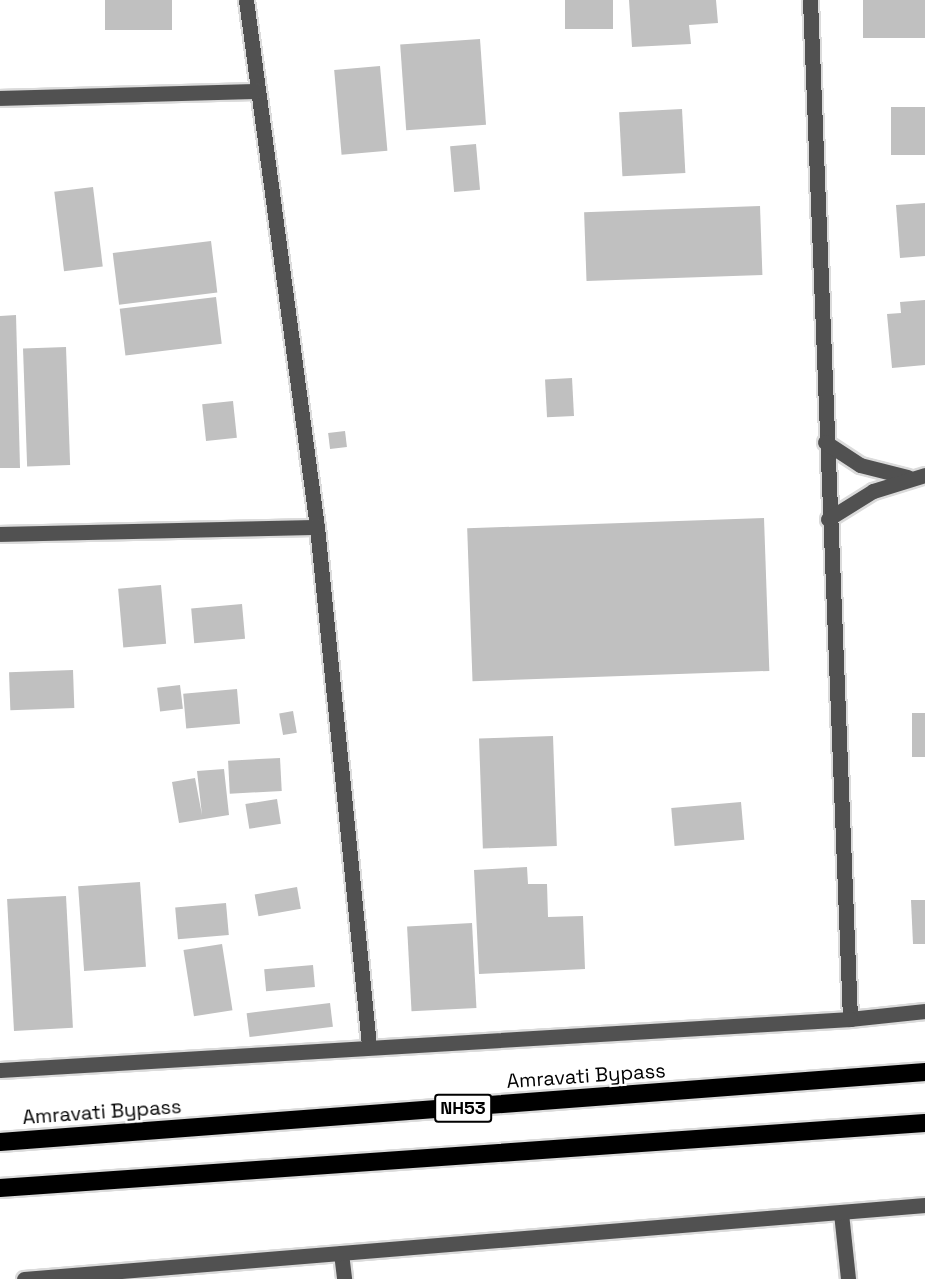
<!DOCTYPE html>
<style>
body{margin:0}
#map{position:relative;width:925px;height:1279px;overflow:hidden;background:#fff;font-family:"Space Grotesk",sans-serif}
div>[style]{position:absolute}
.building>*{inset:0;background:#c0c0c0;transform-origin:0 0}
.roads{filter:drop-shadow(2px 0 #dbdbdb) drop-shadow(-2px 0 #dbdbdb) drop-shadow(0 2px #dbdbdb) drop-shadow(0 -2px #dbdbdb)}
.minor>*{height:15px;margin:-7.5px;padding:0 7.5px;transform-origin:7.5px;border-radius:7.5px;background:#515151}
.highway>*{height:18px;margin:-9px;padding:0 9px;transform-origin:9px;border-radius:9px;background:#000}
span{translate:-50% -50%;white-space:nowrap;text-align:center;line-height:1.15;-webkit-text-stroke:4.5px #fff;paint-order:stroke}
.shield-label span{padding:2px 4px;background:#fff;border:2px solid;border-radius:4px;-webkit-text-stroke-width:0}
.shield-label{font-size:18px;color:#000;font-weight:700}
.street-label{font-size:20px;color:#000}
</style>
<div id="map">
<div class="building">
<div style="left:105px;top:0;width:67px;height:30px"></div>
<div style="left:565px;top:0;width:48px;height:29px"></div>
<div style="clip-path:polygon(629px 0,716px 0,718px 23px,689px 25px,691px 44px,632px 47px)"></div>
<div style="left:863px;top:0;width:62px;height:38px"></div>
<div style="left:480px;top:39px;width:86px;height:80px;rotate:86deg"></div>
<div style="left:380px;top:66px;width:85px;height:46px;rotate:85deg"></div>
<div style="left:925px;top:107px;width:48px;height:34px;rotate:90deg"></div>
<div style="left:682px;top:109px;width:64px;height:63px;rotate:87deg"></div>
<div style="left:476px;top:144px;width:46px;height:26px;rotate:85deg"></div>
<div style="left:93px;top:187px;width:80px;height:39px;rotate:83deg"></div>
<div style="clip-path:polygon(925px 203px,925px 256px,900px 258px,896px 205px)"></div>
<div style="left:760px;top:206px;width:69px;height:176px;rotate:88deg"></div>
<div style="left:211px;top:241px;width:52px;height:99px;rotate:83deg"></div>
<div style="left:216px;top:297px;width:47px;height:97px;rotate:83deg"></div>
<div style="clip-path:polygon(925px 300px,925px 365px,892px 368px,887px 314px,901px 313px,900px 302px)"></div>
<div style="clip-path:polygon(16px 315px,20px 468px,0 468px,0 316px)"></div>
<div style="left:66px;top:347px;width:118px;height:43px;rotate:88deg"></div>
<div style="left:572px;top:378px;width:38px;height:27px;rotate:87deg"></div>
<div style="left:233px;top:401px;width:37px;height:31px;rotate:84deg"></div>
<div style="left:345px;top:431px;width:16px;height:17px;rotate:83deg"></div>
<div style="left:764px;top:518px;width:153px;height:297px;rotate:88deg"></div>
<div style="left:161px;top:585px;width:59px;height:43px;rotate:85deg"></div>
<div style="left:242px;top:604px;width:35px;height:51px;rotate:85deg"></div>
<div style="left:73px;top:670px;width:38px;height:64px;rotate:88deg"></div>
<div style="left:180px;top:685px;width:24px;height:23px;rotate:83deg"></div>
<div style="left:237px;top:689px;width:35px;height:54px;rotate:85deg"></div>
<div style="left:293px;top:711px;width:22px;height:14px;rotate:80deg"></div>
<div style="left:912px;top:713px;width:13px;height:44px"></div>
<div style="left:553px;top:736px;width:110px;height:74px;rotate:88deg"></div>
<div style="left:280px;top:758px;width:33px;height:52px;rotate:87deg"></div>
<div style="clip-path:polygon(224px 769px,229px 815px,179px 823px,172px 782px,195px 778px,202px 815px,197px 771px)"></div>
<div style="left:277px;top:799px;width:25px;height:32px;rotate:81deg"></div>
<div style="left:741px;top:802px;width:38px;height:70px;rotate:85deg"></div>
<div style="clip-path:polygon(527px 867px,528px 884px,547px 884px,548px 917px,583px 916px,585px 969px,479px 974px,474px 870px)"></div>
<div style="left:140px;top:882px;width:85px;height:62px;rotate:86deg"></div>
<div style="left:297px;top:887px;width:22px;height:43px;rotate:80deg"></div>
<div style="left:66px;top:896px;width:132px;height:59px;rotate:87deg"></div>
<div style="clip-path:polygon(911px 900px,925px 900px,925px 944px,913px 944px)"></div>
<div style="left:226px;top:903px;width:32px;height:51px;rotate:85deg"></div>
<div style="left:472px;top:923px;width:85px;height:65px;rotate:87deg"></div>
<div style="left:222px;top:944px;width:67px;height:39px;rotate:81deg"></div>
<div style="left:313px;top:965px;width:22px;height:49px;rotate:85deg"></div>
<div style="left:330px;top:1003px;width:24px;height:84px;rotate:83deg"></div>
</div>
<div class="roads">
<div class="minor">
<div style="left:246px;top:0;width:532px;rotate:82.33deg"></div>
<div style="left:317px;top:527px;width:521px;rotate:84.27deg"></div>
<div style="left:810px;top:0;width:1020px;rotate:87.75deg"></div>
<div style="left:850px;top:1019px;width:75px;rotate:-6.1deg"></div>
<div style="left:0;top:98px;width:256px;rotate:-1.6deg"></div>
<div style="left:825px;top:442px;width:42px;rotate:33.3deg"></div>
<div style="left:860px;top:465px;width:49px;rotate:14.3deg"></div>
<div style="left:828px;top:519px;width:53px;rotate:-31.9deg"></div>
<div style="left:873px;top:491px;width:54px;rotate:-17.1deg"></div>
<div style="left:0;top:534px;width:317px;rotate:-1.3deg"></div>
<div style="left:0;top:1070px;width:852px;rotate:-3.43deg"></div>
<div style="left:841px;top:1213px;width:66px;rotate:83.9deg"></div>
<div style="left:341px;top:1253px;width:26px;rotate:83deg"></div>
<div style="left:24px;top:1279px;width:904px;rotate:-4.7deg"></div>
</div>
<div class="highway">
<div style="left:0;top:1142px;width:928px;rotate:-4.33deg"></div>
<div style="left:0;top:1188px;width:927px;rotate:-4.02deg"></div>
</div>
</div>
<div class="shield-label">
<span style="left:463px;top:1108px">NH53</span>
</div>
<div class="street-label">
<span style="left:586px;top:1076px;rotate:-4deg">Amravati Bypass</span>
<span style="left:102px;top:1112px;rotate:-4deg">Amravati Bypass</span>
</div>
</div>
